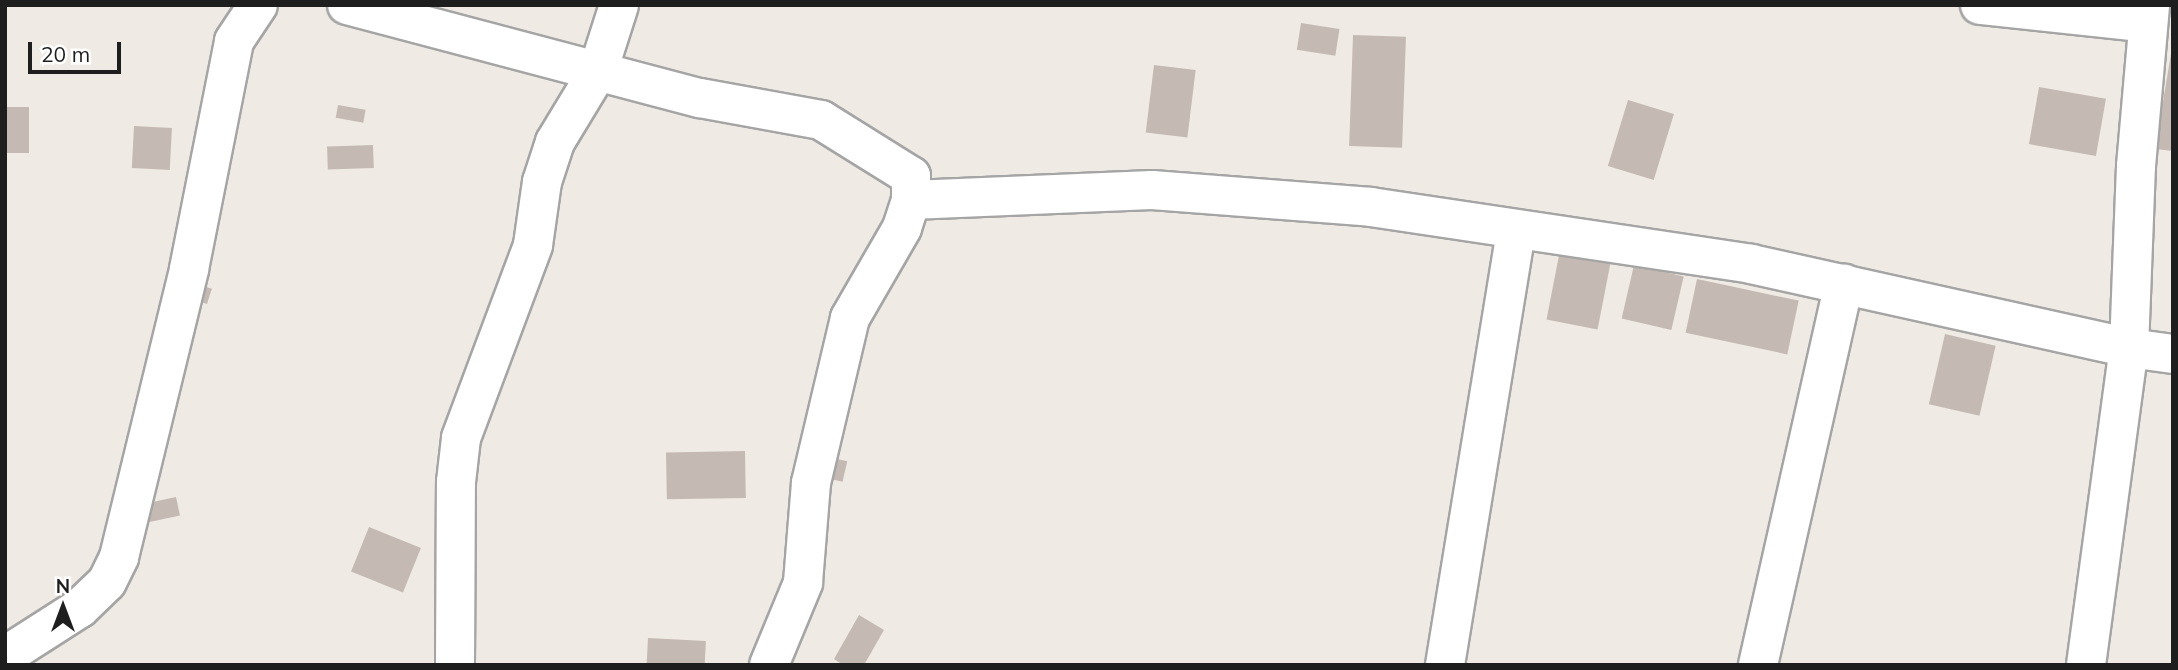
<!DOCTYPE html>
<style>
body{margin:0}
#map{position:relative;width:2178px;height:670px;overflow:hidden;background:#efebe4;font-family:Mulish,sans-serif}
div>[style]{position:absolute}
.building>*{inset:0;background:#c4bab3;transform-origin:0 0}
.roads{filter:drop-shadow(2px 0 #a5a5a5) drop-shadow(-2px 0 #a5a5a5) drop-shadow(0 2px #a5a5a5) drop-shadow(0 -2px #a5a5a5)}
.minor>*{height:38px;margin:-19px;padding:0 19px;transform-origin:19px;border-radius:19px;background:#fff}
span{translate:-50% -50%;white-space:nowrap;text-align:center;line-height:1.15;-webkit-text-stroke:6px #fff;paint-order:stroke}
.frame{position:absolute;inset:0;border:7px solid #1e1e1e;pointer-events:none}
.north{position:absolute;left:28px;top:572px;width:70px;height:70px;-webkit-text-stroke:5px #fff;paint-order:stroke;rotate:0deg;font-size:19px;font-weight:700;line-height:28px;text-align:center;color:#1e1e1e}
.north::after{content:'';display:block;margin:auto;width:24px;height:32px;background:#1e1e1e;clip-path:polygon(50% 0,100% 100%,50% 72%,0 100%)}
.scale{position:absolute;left:28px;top:42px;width:93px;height:32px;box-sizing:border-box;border:4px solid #1e1e1e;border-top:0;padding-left:9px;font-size:21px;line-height:24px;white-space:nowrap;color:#1e1e1e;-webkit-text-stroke:5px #fff;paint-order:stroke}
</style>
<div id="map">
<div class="building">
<div style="left:1301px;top:23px;width:39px;height:27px;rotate:9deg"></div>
<div style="left:1353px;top:35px;width:53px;height:111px;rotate:2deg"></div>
<div style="clip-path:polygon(2173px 42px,2173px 151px,2155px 149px)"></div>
<div style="left:1154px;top:65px;width:42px;height:68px;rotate:7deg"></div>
<div style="left:2039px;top:87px;width:68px;height:58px;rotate:10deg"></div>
<div style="left:1628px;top:100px;width:48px;height:69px;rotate:17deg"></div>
<div style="left:338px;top:105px;width:28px;height:13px;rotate:10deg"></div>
<div style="left:5px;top:107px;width:24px;height:46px"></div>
<div style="left:134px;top:126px;width:38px;height:42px;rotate:3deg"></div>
<div style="left:373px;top:145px;width:23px;height:46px;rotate:88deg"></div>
<div style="left:1561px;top:245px;width:52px;height:76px;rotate:11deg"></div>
<div style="left:1634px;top:265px;width:51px;height:55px;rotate:13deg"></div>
<div style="left:1697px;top:279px;width:104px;height:55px;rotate:12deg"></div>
<div style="left:191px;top:282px;width:22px;height:16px;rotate:18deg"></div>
<div style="left:1945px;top:334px;width:52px;height:72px;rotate:13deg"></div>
<div style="left:745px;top:451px;width:47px;height:79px;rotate:89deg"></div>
<div style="left:820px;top:455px;width:28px;height:21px;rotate:13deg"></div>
<div style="left:176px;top:497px;width:19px;height:31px;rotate:78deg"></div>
<div style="left:369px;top:527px;width:56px;height:48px;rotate:22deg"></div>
<div style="clip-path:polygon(859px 615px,884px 630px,864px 665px,843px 665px,834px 659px)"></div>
<div style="left:648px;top:638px;width:58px;height:27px;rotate:3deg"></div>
</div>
<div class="roads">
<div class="minor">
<div style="left:347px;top:5px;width:365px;rotate:14.8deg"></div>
<div style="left:700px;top:98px;width:123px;rotate:10.3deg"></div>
<div style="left:821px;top:120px;width:106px;rotate:31.9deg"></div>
<div style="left:911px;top:176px;width:24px;rotate:90deg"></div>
<div style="left:911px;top:200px;width:29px;rotate:108deg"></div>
<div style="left:902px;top:228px;width:104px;rotate:120deg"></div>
<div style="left:850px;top:318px;width:170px;rotate:103.3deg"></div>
<div style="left:811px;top:483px;width:100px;rotate:94.6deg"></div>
<div style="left:803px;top:583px;width:89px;rotate:112.5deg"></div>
<div style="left:1980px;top:5px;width:169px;rotate:6.1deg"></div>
<div style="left:911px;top:200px;width:241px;rotate:-2.4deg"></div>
<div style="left:1152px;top:190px;width:220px;rotate:4.4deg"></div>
<div style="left:1371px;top:207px;width:384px;rotate:8.5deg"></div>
<div style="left:1751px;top:264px;width:387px;rotate:12.5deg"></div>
<div style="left:2129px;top:348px;width:182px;rotate:-87.8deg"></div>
<div style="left:2136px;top:166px;width:162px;rotate:-85deg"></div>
<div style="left:5px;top:656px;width:89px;rotate:-32.6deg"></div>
<div style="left:80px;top:608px;width:37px;rotate:-44deg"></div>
<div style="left:107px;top:582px;width:28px;rotate:-64deg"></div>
<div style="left:119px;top:557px;width:296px;rotate:-76.3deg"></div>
<div style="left:189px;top:269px;width:232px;rotate:-78.8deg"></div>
<div style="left:234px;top:41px;width:43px;rotate:-56.3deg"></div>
<div style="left:455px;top:665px;width:183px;rotate:-89.7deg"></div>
<div style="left:456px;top:482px;width:44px;rotate:-83.5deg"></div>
<div style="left:461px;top:438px;width:206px;rotate:-69.5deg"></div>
<div style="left:533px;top:245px;width:64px;rotate:-81.9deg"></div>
<div style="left:542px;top:182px;width:42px;rotate:-72deg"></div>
<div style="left:555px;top:142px;width:83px;rotate:-58.8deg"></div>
<div style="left:598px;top:71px;width:69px;rotate:-72.3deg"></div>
<div style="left:1445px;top:665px;width:439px;rotate:-80.7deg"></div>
<div style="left:1758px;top:665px;width:391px;rotate:-77.3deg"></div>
<div style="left:2086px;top:665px;width:320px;rotate:-82.3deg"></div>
<div style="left:2129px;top:348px;width:44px;rotate:7.8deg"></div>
</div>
</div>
<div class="frame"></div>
<div class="north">N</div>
<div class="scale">20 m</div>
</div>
